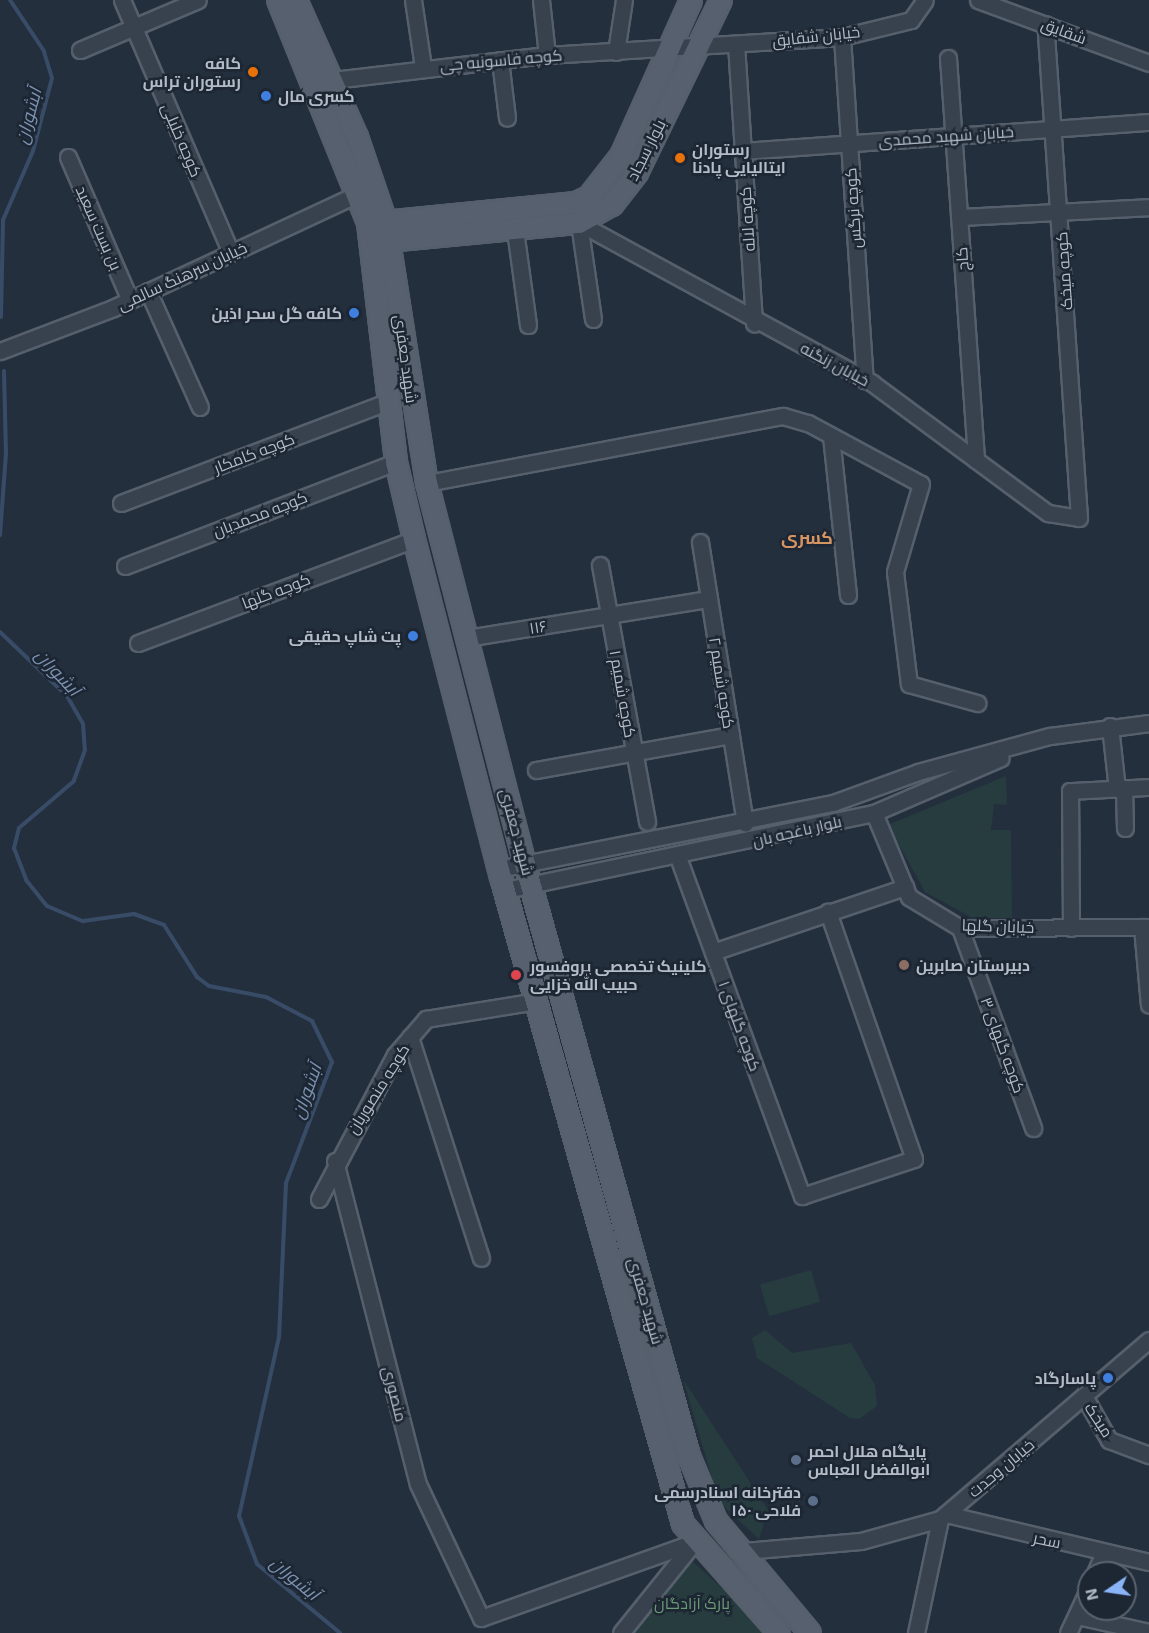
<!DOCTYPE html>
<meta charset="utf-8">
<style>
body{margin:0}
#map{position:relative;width:1149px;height:1633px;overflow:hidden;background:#242f3e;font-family:"Exo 2",Cairo,sans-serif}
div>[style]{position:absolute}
.green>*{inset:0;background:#263c3f;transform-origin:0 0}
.stream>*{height:4px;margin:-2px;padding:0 2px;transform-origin:2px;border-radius:2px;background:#394c67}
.roads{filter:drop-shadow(2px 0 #565f6c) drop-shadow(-2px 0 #565f6c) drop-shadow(0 2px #565f6c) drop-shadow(0 -2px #565f6c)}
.minor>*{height:15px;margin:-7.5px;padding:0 7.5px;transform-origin:7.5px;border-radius:7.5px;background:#38414e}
.major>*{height:20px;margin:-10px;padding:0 10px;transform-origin:10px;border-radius:10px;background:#56606e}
.dots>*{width:16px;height:16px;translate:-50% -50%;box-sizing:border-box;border:3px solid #1d2633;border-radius:50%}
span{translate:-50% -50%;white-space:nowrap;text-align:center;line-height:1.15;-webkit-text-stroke:5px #1d2633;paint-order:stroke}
.street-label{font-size:16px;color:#b4bcc9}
.poi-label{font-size:16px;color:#b4bcc9;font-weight:700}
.right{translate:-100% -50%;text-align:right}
.left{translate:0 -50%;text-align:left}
.park-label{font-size:16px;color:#6b9a76}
.water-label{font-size:18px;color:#7c92b1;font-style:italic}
.neighbourhood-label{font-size:18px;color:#d59563;font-weight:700}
.north{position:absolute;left:1077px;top:1561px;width:60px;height:60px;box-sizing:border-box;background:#1d2633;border:2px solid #59626f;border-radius:50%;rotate:257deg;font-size:16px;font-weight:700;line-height:24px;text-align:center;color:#b4bcc9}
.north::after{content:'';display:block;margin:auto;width:21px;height:27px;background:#8ab4f8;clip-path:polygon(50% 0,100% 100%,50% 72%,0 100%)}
</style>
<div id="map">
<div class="green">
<div style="clip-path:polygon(1006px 776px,1007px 805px,994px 804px,991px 830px,1011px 830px,1012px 919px,971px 917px,925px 892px,888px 825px)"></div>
<div style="left:811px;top:1270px;width:33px;height:53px;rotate:74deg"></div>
<div style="clip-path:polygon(765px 1330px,792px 1353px,851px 1343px,875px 1385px,877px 1406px,859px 1419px,850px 1418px,757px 1358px,752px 1338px)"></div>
<div style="clip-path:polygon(683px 1379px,768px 1510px,759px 1539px,719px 1502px)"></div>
<div style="clip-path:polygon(690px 1559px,755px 1618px,763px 1633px,626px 1633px)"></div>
</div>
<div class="stream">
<div style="left:1px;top:317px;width:97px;rotate:-88.8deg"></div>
<div style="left:3px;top:220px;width:75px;rotate:-66.5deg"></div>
<div style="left:33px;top:151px;width:75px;rotate:-75.4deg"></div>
<div style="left:52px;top:78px;width:28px;rotate:-107deg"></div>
<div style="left:44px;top:51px;width:61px;rotate:-123.7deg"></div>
<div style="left:0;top:535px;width:81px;rotate:-85.8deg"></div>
<div style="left:6px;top:454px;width:83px;rotate:-91.4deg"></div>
<div style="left:0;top:632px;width:93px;rotate:43.7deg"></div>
<div style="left:67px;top:696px;width:32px;rotate:60deg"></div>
<div style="left:83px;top:724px;width:26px;rotate:86deg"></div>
<div style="left:85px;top:750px;width:33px;rotate:110deg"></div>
<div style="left:74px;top:781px;width:72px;rotate:139.5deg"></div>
<div style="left:19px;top:828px;width:21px;rotate:104deg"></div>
<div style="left:14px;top:848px;width:34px;rotate:69deg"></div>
<div style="left:26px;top:880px;width:33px;rotate:51deg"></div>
<div style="left:47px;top:906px;width:39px;rotate:23deg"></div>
<div style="left:83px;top:921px;width:51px;rotate:-7.8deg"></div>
<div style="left:134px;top:914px;width:32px;rotate:20deg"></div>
<div style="left:164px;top:925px;width:62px;rotate:57.6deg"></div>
<div style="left:197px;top:977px;width:15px;rotate:37deg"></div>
<div style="left:209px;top:986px;width:58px;rotate:10.9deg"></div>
<div style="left:266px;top:997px;width:52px;rotate:27.6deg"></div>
<div style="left:312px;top:1021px;width:46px;rotate:64deg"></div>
<div style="left:332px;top:1062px;width:129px;rotate:110.8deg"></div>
<div style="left:286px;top:1183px;width:154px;rotate:92.6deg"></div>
<div style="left:279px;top:1337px;width:183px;rotate:102.6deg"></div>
<div style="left:239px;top:1516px;width:51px;rotate:69.4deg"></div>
<div style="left:257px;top:1564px;width:108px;rotate:39.7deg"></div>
</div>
<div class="roads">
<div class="minor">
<div style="left:122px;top:0;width:275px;rotate:66.7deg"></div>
<div style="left:413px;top:0;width:68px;rotate:81.5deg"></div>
<div style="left:541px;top:0;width:55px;rotate:83.8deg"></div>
<div style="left:978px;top:0;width:182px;rotate:20.2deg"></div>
<div style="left:842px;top:37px;width:344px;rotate:86.2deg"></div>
<div style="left:736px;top:44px;width:280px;rotate:86.3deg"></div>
<div style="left:80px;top:50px;width:128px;rotate:-23deg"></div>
<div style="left:616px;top:52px;width:53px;rotate:-81.3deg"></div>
<div style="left:948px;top:58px;width:403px;rotate:86deg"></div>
<div style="left:500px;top:60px;width:58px;rotate:83.1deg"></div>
<div style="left:333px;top:80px;width:215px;rotate:-6.7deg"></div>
<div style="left:547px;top:55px;width:296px;rotate:-3.5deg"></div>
<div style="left:842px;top:37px;width:71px;rotate:-13.8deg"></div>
<div style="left:911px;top:20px;width:24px;rotate:-55deg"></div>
<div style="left:743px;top:151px;width:407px;rotate:-4.1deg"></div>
<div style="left:68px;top:157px;width:156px;rotate:66.6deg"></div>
<div style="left:959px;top:217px;width:190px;rotate:-3deg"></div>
<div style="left:579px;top:223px;width:334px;rotate:28.6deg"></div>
<div style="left:872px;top:383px;width:219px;rotate:36.5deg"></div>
<div style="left:1048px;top:513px;width:31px;rotate:9deg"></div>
<div style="left:1079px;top:518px;width:495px;rotate:-93.9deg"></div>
<div style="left:579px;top:223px;width:97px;rotate:81.7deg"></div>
<div style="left:515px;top:230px;width:96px;rotate:82.2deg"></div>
<div style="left:148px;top:291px;width:127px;rotate:65.9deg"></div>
<div style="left:0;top:351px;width:121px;rotate:-20.8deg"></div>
<div style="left:113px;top:308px;width:272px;rotate:-25deg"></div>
<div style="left:831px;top:436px;width:160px;rotate:83.9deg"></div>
<div style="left:427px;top:483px;width:362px;rotate:-10.7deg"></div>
<div style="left:783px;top:416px;width:26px;rotate:16deg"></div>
<div style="left:808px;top:423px;width:128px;rotate:28.4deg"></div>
<div style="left:921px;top:484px;width:92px;rotate:106.5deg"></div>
<div style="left:895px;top:572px;width:113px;rotate:82.9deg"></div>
<div style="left:909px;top:684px;width:71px;rotate:15.6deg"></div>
<div style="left:121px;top:503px;width:285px;rotate:-20.8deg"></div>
<div style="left:700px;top:542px;width:285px;rotate:80.9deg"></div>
<div style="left:600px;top:565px;width:261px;rotate:79.6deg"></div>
<div style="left:125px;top:566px;width:290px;rotate:-21deg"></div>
<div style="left:467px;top:638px;width:245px;rotate:-9.2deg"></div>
<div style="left:138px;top:643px;width:295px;rotate:-20.6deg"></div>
<div style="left:1110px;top:726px;width:63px;rotate:83.7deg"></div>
<div style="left:536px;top:770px;width:198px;rotate:-10.2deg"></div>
<div style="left:1124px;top:788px;width:40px;rotate:88.6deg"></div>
<div style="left:874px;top:813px;width:91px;rotate:67.4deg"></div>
<div style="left:909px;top:897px;width:60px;rotate:31.3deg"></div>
<div style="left:960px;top:928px;width:189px;rotate:-0.3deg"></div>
<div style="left:678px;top:857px;width:361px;rotate:69.9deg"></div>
<div style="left:802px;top:1196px;width:118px;rotate:-18.3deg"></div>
<div style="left:914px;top:1159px;width:262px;rotate:-109.2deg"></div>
<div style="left:499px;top:869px;width:340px;rotate:-11.2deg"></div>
<div style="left:833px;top:803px;width:90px;rotate:-20deg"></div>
<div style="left:918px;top:772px;width:137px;rotate:-15.3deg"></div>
<div style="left:1050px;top:736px;width:100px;rotate:-7.5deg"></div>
<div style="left:505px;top:890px;width:377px;rotate:-11.8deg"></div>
<div style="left:874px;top:813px;width:138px;rotate:-23.4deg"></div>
<div style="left:1142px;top:927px;width:78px;rotate:84.9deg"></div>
<div style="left:960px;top:928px;width:213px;rotate:69.9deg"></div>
<div style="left:1071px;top:928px;width:137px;rotate:-90.4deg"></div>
<div style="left:1070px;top:791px;width:79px;rotate:-2.9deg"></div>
<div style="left:713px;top:952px;width:203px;rotate:-18.7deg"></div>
<div style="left:410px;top:1037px;width:232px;rotate:72.2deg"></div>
<div style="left:335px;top:1161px;width:333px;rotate:75.6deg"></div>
<div style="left:418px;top:1484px;width:148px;rotate:64.8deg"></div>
<div style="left:481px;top:1618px;width:227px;rotate:-19.6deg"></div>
<div style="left:319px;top:1199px;width:163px;rotate:-62.2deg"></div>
<div style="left:395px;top:1055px;width:48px;rotate:-49.3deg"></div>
<div style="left:426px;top:1019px;width:112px;rotate:-9.2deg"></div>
<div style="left:1084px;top:1396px;width:51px;rotate:60.4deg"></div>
<div style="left:1109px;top:1440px;width:43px;rotate:20.6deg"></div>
<div style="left:946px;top:1514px;width:209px;rotate:13.3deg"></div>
<div style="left:744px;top:1551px;width:117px;rotate:-4.9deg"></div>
<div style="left:861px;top:1541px;width:82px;rotate:-15.6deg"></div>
<div style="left:1095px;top:1573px;width:22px;rotate:-66deg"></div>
<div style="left:1077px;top:1616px;width:74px;rotate:12.5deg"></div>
<div style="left:621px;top:1633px;width:112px;rotate:-51.2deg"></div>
<div style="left:916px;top:1633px;width:116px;rotate:-78.1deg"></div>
<div style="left:940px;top:1519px;width:275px;rotate:-40.6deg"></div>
<div style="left:1068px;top:1633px;width:50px;rotate:-65deg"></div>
</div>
<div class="major">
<div style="left:278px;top:0;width:240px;rotate:68deg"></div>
<div style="left:368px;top:223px;width:241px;rotate:83.3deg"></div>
<div style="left:396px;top:462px;width:79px;rotate:76.8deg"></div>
<div style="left:414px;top:539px;width:349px;rotate:75.6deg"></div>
<div style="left:501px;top:877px;width:672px;rotate:74.29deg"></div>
<div style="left:683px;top:1524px;width:145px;rotate:48.6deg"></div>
<div style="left:296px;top:0;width:150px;rotate:66deg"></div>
<div style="left:357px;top:137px;width:90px;rotate:71.2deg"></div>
<div style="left:386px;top:222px;width:264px;rotate:81.1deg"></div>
<div style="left:427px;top:483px;width:393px;rotate:75.6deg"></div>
<div style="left:525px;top:864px;width:614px;rotate:74.52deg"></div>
<div style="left:689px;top:1456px;width:70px;rotate:67.4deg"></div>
<div style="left:716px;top:1521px;width:146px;rotate:50deg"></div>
<div style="left:374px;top:223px;width:203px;rotate:-5.7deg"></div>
<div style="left:576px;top:203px;width:14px;rotate:-25deg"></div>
<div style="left:589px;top:197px;width:52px;rotate:-52deg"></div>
<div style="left:621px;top:156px;width:171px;rotate:-65.8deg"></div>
<div style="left:377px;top:242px;width:203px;rotate:-5.4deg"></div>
<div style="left:579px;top:223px;width:38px;rotate:-29deg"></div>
<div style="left:612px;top:205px;width:41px;rotate:-52deg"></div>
<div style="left:637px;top:173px;width:192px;rotate:-64.1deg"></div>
</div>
</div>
<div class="dots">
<div style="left:253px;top:72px;background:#e8710a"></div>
<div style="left:266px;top:96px;background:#3f7fe0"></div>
<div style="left:680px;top:158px;background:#e8710a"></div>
<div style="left:354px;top:313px;background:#3f7fe0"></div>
<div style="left:413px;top:636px;background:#3f7fe0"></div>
<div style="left:904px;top:965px;background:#8d6e63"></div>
<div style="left:516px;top:975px;background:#e0444e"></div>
<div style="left:1108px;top:1378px;background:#3f7fe0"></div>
<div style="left:796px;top:1460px;background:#5c6f8a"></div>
<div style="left:813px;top:1501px;background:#5c6f8a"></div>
</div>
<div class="street-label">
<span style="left:1064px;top:31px;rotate:20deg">شقایق</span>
<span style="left:816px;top:36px;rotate:-6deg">خیابان شقایق</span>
<span style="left:501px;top:60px;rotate:-5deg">کوچه فاسونیه چی</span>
<span style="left:946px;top:136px;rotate:-4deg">خیابان شهید محمدی</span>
<span style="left:182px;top:140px;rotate:67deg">کوچه خلیلی</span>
<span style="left:646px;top:150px;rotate:-63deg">بلوار سجاد</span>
<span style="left:853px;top:208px;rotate:-94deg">کوچه نرگس</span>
<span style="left:747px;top:219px;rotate:-94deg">کوچه لاله</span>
<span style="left:99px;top:228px;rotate:66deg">بن بست سعید</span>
<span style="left:962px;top:259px;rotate:-94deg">کاج</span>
<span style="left:1064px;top:271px;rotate:-94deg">کوچه میخک</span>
<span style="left:182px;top:276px;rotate:-25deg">خیابان سرهنگ سالمی</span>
<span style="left:406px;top:359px;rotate:82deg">شهید جعفری</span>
<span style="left:835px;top:364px;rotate:28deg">خیابان زنگنه</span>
<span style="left:254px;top:453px;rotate:-21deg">کوچه کامکار</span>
<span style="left:260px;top:514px;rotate:-21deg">کوچه محمدیان</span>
<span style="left:276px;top:591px;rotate:-21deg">کوچه گلها</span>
<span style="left:538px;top:627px;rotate:-9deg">۱۱۶</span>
<span style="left:722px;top:683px;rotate:81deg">کوچه شمیم ۲</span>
<span style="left:623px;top:694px;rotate:80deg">کوچه شمیم ۱</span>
<span style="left:797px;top:831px;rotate:-13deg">بلوار باغچه بان</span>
<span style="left:517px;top:832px;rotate:75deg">شهید جعفری</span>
<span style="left:998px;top:926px;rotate:2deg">خیابان گلها</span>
<span style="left:740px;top:1026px;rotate:70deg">کوچه گلهای ۱</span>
<span style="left:1003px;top:1045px;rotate:70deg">کوچه گلهای ۳</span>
<span style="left:378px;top:1089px;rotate:-58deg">کوچه منصوریان</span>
<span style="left:646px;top:1301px;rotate:74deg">شهید جعفری</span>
<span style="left:395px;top:1394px;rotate:76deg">منصوری</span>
<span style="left:1099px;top:1420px;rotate:57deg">میخک</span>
<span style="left:1001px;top:1468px;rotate:-40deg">خیابان وحدت</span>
<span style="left:1047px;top:1540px;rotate:12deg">سحر</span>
</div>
<div class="poi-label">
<span class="right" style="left:241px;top:72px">کافه<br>رستوران تراس</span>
<span class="left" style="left:278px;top:96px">کسری مال</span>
<span class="left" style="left:692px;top:158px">رستوران<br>ایتالیایی پادنا</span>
<span class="right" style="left:342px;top:313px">کافه گل سحر اذین</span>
<span class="right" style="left:401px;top:636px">پت شاپ حقیقی</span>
<span class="left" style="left:916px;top:965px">دبیرستان صابرین</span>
<span class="left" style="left:530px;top:975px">کلینیک تخصصی پروفسور<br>حبیب الله خزایی</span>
<span class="right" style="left:1096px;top:1378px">پاسارگاد</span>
<span class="left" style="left:808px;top:1460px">پایگاه هلال احمر<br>ابوالفضل العباس</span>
<span class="right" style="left:801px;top:1501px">دفترخانه اسنادرسمی<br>۱۵۰ فلاحی</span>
</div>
<div class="park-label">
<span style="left:692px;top:1603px">پارک آزادگان</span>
</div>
<div class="water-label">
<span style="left:28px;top:116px;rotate:-75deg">آبشوران</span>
<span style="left:58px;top:672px;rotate:47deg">آبشوران</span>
<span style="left:306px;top:1091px;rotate:-70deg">آبشوران</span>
<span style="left:295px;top:1578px;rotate:40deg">آبشوران</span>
</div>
<div class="neighbourhood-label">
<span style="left:807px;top:537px">کسری</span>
</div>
<div class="north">N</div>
</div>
